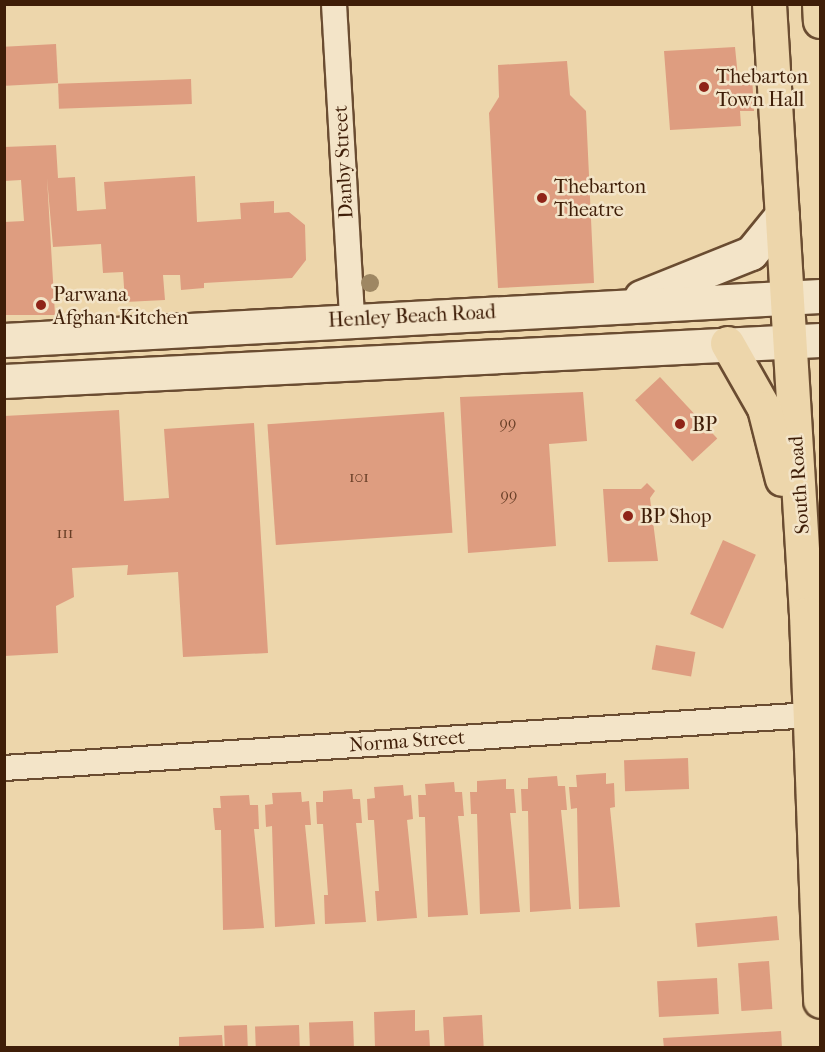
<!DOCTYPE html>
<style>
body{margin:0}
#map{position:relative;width:825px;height:1052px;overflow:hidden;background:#edd6ab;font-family:"IM FELL French Canon",serif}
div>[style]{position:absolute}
.building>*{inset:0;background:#de9d80;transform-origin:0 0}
.roads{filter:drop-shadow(2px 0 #6a4c31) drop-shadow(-2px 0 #6a4c31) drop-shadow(0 2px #6a4c31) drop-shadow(0 -2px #6a4c31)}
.street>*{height:24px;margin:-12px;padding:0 12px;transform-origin:12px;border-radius:12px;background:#f3e4c8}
.secondary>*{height:33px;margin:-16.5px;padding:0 16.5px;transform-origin:16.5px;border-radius:16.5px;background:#f3e4c8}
.highway>*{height:33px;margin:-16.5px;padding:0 16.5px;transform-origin:16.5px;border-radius:16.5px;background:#edd6ab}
.trees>*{width:18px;height:18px;margin:-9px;border-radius:50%;background:#9e8763}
.dots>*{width:16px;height:16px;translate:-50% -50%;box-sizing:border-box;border:3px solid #f3e4c8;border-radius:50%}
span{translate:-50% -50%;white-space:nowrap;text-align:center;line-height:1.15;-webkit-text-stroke:5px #f3e4c8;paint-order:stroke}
.number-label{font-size:16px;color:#673e26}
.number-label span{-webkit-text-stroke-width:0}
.poi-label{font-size:20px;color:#3f1e08}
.left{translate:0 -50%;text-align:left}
.street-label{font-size:20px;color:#3f1e08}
.frame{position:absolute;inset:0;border:6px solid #3f1e08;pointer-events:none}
</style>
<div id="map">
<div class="building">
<div style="left:56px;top:44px;width:39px;height:52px;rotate:87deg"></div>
<div style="clip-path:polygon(735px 47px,738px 77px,752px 76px,754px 111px,740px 111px,741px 126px,670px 130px,664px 51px)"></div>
<div style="clip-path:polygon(567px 61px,570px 95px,586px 111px,594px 283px,498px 288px,489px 113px,499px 97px,498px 65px)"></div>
<div style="left:191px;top:79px;width:25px;height:133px;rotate:88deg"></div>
<div style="clip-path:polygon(56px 145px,58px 178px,75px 177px,77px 211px,106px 209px,104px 182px,195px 176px,197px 222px,241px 219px,240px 203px,274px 201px,274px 213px,289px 212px,305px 225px,306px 260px,292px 278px,204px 283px,204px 288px,181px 290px,180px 275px,163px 275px,165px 300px,125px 302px,123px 272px,103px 273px,101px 244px,53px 247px,47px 178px,55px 315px,4px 315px,4px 222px,24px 221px,21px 180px,4px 181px,4px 147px)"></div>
<div style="left:660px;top:377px;width:84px;height:34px;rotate:47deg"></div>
<div style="clip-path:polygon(583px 392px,587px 441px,549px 444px,556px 546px,468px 553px,460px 397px)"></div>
<div style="clip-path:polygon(119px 410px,124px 501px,169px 498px,164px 429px,254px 423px,268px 653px,183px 657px,178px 572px,127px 575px,128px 565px,72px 568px,74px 597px,56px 606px,58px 653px,4px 656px,4px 416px)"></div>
<div style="left:444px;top:412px;width:121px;height:177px;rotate:86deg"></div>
<div style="clip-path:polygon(647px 483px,655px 491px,650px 498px,658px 561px,608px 562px,603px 489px,641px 489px)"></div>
<div style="left:723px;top:540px;width:36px;height:81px;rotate:24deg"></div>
<div style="left:656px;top:645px;width:40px;height:25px;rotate:10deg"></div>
<div style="left:688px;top:758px;width:31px;height:64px;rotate:88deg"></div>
<div style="clip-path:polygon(606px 773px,606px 784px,614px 783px,615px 807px,610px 808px,620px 907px,579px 909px,577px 808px,571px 809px,569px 787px,577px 787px,576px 775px)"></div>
<div style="clip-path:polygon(557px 776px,558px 786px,565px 786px,567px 810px,561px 810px,571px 909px,530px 912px,528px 811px,522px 811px,521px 789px,528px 789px,528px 778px)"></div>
<div style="clip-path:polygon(506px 779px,506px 789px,514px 789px,516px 813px,510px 813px,520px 912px,480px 914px,477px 814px,471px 814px,470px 792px,477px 792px,477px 781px)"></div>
<div style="clip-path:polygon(454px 782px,455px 792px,462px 792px,464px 816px,458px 816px,468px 915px,428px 917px,425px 817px,419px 817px,418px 795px,426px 795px,425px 784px)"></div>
<div style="clip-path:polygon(403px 785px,404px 796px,411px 795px,413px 819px,407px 820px,417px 918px,377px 921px,375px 891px,379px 891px,374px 820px,368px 820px,367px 799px,375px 798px,374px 787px)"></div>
<div style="clip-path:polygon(352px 789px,353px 799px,360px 799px,362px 823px,356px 823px,366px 922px,325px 924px,324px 895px,328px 895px,323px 824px,317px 824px,316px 802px,323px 802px,323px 791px)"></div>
<div style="clip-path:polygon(301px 792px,302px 802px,309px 801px,311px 825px,305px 825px,315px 924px,275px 927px,272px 826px,266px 827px,265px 805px,273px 804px,272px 793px)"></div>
<div style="clip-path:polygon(249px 795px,250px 805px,258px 805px,259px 829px,254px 829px,264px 928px,223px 930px,221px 830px,215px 830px,213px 808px,221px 808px,220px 796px)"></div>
<div style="left:777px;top:916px;width:24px;height:82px;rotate:85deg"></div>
<div style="left:769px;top:961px;width:48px;height:31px;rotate:86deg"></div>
<div style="left:717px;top:978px;width:36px;height:60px;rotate:87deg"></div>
<div style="clip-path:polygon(415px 1010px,415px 1031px,429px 1030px,430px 1048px,375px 1048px,374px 1012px)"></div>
<div style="left:482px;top:1015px;width:33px;height:39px;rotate:87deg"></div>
<div style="left:353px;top:1021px;width:27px;height:44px;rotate:88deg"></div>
<div style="left:247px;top:1025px;width:23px;height:23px;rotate:88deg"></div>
<div style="left:299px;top:1025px;width:23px;height:44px;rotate:88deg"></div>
<div style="clip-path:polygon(781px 1031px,782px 1048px,664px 1048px,663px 1038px)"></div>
<div style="clip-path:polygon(222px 1035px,223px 1048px,179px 1048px,179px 1037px)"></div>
</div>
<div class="roads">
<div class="street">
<div style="left:334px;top:4px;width:316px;rotate:86.7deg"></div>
<div style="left:4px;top:768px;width:808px;rotate:-3.76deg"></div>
</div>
<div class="secondary">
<div style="left:641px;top:297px;width:118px;rotate:-21.8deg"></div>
<div style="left:751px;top:253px;width:49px;rotate:-50.8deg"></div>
<div style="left:4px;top:340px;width:817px;rotate:-3.09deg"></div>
<div style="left:4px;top:381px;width:817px;rotate:-2.88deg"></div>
</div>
<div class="highway">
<div style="left:769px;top:4px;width:611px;rotate:86.53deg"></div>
<div style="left:806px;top:614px;width:387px;rotate:87.9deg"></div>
<div style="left:819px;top:4px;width:17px;rotate:87deg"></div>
<div style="left:727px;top:343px;width:75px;rotate:60.4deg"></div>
<div style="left:764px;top:408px;width:73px;rotate:75.8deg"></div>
</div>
</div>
<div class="trees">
<div style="left:370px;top:283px"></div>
</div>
<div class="dots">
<div style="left:704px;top:87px;background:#8f2418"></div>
<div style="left:542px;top:198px;background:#8f2418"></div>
<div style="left:41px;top:305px;background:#8f2418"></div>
<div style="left:680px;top:424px;background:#8f2418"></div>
<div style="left:628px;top:516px;background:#8f2418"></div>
</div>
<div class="number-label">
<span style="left:508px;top:423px">99</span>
<span style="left:359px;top:477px">101</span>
<span style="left:509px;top:495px">99</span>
<span style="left:65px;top:533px">111</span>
</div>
<div class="poi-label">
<span class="left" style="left:716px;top:88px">Thebarton<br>Town Hall</span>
<span class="left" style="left:554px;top:198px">Thebarton<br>Theatre</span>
<span class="left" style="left:53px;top:306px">Parwana<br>Afghan Kitchen</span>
<span class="left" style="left:692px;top:424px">BP</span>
<span class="left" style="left:640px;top:516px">BP Shop</span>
</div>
<div class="street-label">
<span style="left:343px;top:162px;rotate:-93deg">Danby Street</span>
<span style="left:412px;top:316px;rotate:-3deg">Henley Beach Road</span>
<span style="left:799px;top:485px;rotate:-94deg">South Road</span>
<span style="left:407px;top:741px;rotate:-4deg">Norma Street</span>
</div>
<div class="frame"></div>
</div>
